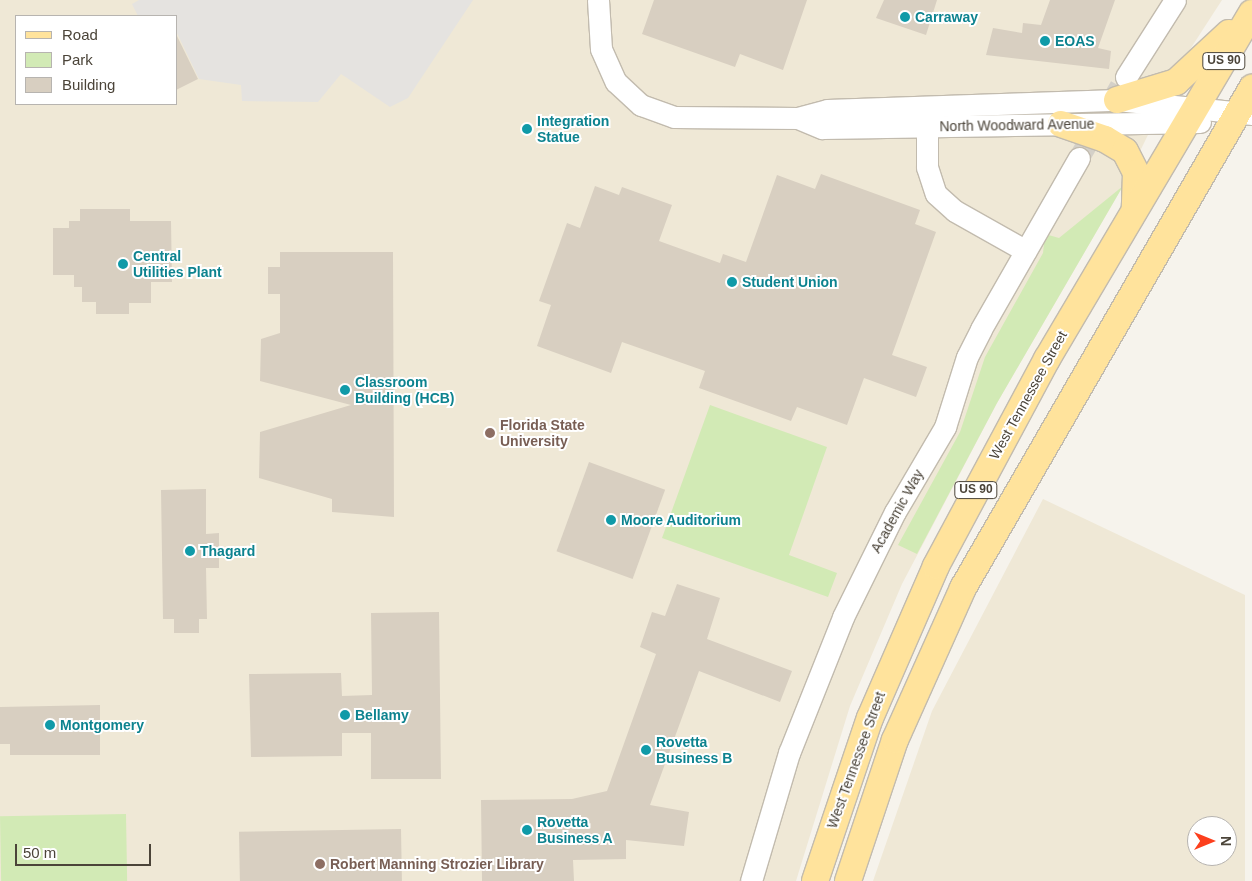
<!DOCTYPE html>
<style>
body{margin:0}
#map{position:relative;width:1252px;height:881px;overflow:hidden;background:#f6f3ec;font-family:Arial,sans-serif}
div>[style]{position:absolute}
.education>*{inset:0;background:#efe8d6}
.green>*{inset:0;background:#d2eab5;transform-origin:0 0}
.parking>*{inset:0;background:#e5e3e0}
.building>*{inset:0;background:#d8cfc1;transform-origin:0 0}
.minor-tunnel>*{height:21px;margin-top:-10.5px;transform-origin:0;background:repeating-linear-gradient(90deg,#d4d0c8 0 21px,transparent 0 32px)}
.roads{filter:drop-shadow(1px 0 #c2bbae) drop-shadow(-1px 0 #c2bbae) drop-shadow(0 1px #c2bbae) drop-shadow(0 -1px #c2bbae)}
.minor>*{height:21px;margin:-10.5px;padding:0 10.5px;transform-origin:10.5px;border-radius:10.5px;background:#fff}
.major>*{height:26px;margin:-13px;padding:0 13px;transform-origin:13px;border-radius:13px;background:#ffe39c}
.dots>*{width:14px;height:14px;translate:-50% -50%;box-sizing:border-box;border:2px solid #fff;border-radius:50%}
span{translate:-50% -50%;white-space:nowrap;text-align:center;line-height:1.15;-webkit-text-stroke:4px #fff;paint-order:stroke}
.shield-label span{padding:1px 4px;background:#fff;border:1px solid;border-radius:4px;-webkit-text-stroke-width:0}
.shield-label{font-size:12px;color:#4b4439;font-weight:700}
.culture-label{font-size:14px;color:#0d838f;font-weight:700}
.left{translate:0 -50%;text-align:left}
.street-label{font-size:14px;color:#4b4439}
.education-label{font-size:14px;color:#785e54;font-weight:700}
.legend{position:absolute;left:15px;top:15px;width:162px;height:90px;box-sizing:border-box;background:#fff;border:1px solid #b7b4b0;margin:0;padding:6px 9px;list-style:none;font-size:15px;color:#4b4439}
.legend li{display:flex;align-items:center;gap:10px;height:25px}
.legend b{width:25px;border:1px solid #b7b4b0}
.north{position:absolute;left:1187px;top:816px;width:50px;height:50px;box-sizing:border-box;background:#fff;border:1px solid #b7b4b0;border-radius:50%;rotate:90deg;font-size:14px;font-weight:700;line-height:20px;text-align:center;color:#4b4439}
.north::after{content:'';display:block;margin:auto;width:18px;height:22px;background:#fc3f1d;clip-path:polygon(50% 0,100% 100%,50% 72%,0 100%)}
.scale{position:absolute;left:15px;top:844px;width:136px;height:22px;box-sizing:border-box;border:2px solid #4b4439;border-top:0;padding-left:6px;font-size:15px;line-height:18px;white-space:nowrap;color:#4b4439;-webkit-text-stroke:4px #fff;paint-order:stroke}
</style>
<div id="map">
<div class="education">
<div style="clip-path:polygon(evenodd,0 0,1222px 0,1189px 51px,1123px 186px,997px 403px,902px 584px,850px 706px,796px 881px,0 881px,0 0,16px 16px,176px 16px,176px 104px,16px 104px,16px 16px)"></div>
<div style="clip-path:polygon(evenodd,1043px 499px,1245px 595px,1245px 881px,873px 881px,932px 711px,1043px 499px,1197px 826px,1227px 826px,1227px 856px,1197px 856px,1197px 826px)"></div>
</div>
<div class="green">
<div style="clip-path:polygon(1123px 186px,997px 403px,917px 554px,898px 545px,960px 432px,985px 357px,1043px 253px,1045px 234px,1059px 238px)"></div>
<div style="clip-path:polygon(710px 405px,827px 447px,789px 555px,837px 573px,828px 597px,662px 538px)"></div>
<div style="left:126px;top:814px;width:67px;height:126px;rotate:89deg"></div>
</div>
<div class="parking">
<div style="clip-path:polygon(139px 0,473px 0,408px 98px,390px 107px,341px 74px,318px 102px,242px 101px,241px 85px,199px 79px,176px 31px,176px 16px,138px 16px,132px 4px)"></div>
</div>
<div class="building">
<div style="clip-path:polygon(654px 0,807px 0,783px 70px,740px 54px,735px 67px,642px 34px)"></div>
<div style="clip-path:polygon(884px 0,937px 0,926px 35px,876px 18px)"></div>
<div style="clip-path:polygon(1050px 0,1115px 0,1098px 48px,1111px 51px,1109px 69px,986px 55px,993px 28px,1022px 33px,1023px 23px,1041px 25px)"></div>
<div style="clip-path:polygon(176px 34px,198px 79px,176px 90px)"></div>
<div style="clip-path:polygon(821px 174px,920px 210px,915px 224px,936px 232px,892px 355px,927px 367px,916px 397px,864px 378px,847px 425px,797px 407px,791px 421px,699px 388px,705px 371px,622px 342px,611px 373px,537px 346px,551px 305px,539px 301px,567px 223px,580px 228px,595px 186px,619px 195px,622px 187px,672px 205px,659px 241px,720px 263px,723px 254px,746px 262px,777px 175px,815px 189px)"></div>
<div style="clip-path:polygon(80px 209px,130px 209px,130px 221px,171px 221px,172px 282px,151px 282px,151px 303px,129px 303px,129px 314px,96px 314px,96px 302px,82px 302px,82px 287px,74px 287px,74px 275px,53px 275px,53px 228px,69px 228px,69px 221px,80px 221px)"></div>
<div style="clip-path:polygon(280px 252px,393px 252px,394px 517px,332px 512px,332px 499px,259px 478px,260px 432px,351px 405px,260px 381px,261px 339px,280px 333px,280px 294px,268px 294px,268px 267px,280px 267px)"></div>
<div style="left:589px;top:462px;width:81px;height:95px;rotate:20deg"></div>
<div style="clip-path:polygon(206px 489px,206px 534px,219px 533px,219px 568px,206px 568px,207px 619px,199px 619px,199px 633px,174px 633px,174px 619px,163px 619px,161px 490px)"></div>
<div style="clip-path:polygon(677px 584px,720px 598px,707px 639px,792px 671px,780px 702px,699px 671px,650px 805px,689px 812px,684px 846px,626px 840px,626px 859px,573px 860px,574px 881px,482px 881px,481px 800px,572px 799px,607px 791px,656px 654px,640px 647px,652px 612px,665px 616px)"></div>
<div style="clip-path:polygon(439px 612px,441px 779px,371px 779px,371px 733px,342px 733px,342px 756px,251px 757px,249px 674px,341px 673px,342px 696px,372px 695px,371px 613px)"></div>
<div style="clip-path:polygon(100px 705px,100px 755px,10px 755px,10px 744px,0 744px,0 707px)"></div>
<div style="left:401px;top:829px;width:52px;height:162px;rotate:89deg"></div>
</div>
<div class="minor-tunnel">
<div style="left:1079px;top:158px;width:83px;rotate:-60.3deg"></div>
</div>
<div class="roads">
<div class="minor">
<div style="left:598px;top:0;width:49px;rotate:86.5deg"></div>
<div style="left:601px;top:49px;width:36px;rotate:66deg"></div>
<div style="left:616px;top:82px;width:34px;rotate:43deg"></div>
<div style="left:641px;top:105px;width:35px;rotate:20deg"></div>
<div style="left:674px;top:117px;width:124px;rotate:0.5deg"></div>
<div style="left:798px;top:118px;width:30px;rotate:-15deg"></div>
<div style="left:827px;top:110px;width:290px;rotate:-2deg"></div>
<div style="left:1117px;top:100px;width:136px;rotate:5.9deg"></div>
<div style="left:1126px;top:77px;width:91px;rotate:-57.5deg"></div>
<div style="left:798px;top:118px;width:26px;rotate:23deg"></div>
<div style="left:822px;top:128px;width:378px;rotate:-0.9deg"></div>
<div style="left:927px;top:127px;width:40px;rotate:90deg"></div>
<div style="left:927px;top:167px;width:28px;rotate:72deg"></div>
<div style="left:936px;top:194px;width:25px;rotate:42deg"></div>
<div style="left:955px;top:211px;width:81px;rotate:29.4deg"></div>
<div style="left:751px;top:881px;width:134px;rotate:-73.5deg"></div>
<div style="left:789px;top:753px;width:146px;rotate:-68.3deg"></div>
<div style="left:843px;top:617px;width:117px;rotate:-63.7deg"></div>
<div style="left:895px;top:512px;width:99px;rotate:-59.5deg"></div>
<div style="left:945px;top:427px;width:73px;rotate:-72.6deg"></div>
<div style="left:967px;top:357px;width:31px;rotate:-63deg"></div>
<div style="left:981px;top:329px;width:197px;rotate:-60.2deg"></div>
</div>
<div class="major">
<div style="left:1117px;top:100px;width:62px;rotate:-17deg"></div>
<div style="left:1176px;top:82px;width:72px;rotate:-42.8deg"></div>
<div style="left:1061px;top:124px;width:46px;rotate:18.8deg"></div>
<div style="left:1105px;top:139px;width:23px;rotate:31deg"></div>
<div style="left:1125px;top:151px;width:25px;rotate:63deg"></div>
<div style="left:1136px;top:173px;width:34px;rotate:92deg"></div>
<div style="left:815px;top:881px;width:172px;rotate:-71.4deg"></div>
<div style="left:870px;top:718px;width:166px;rotate:-66.5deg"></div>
<div style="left:936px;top:566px;width:235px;rotate:-61.8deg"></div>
<div style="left:1047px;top:359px;width:402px;rotate:-59.4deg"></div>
<div style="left:848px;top:881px;width:149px;rotate:-71.6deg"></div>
<div style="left:895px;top:740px;width:167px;rotate:-65.9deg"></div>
<div style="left:963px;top:588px;width:578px;rotate:-59.97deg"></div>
</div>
</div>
<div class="dots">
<div style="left:905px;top:17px;background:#0f9aa8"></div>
<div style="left:1045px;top:41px;background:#0f9aa8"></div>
<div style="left:527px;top:129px;background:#0f9aa8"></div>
<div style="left:123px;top:264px;background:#0f9aa8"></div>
<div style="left:732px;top:282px;background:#0f9aa8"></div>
<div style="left:345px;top:390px;background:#0f9aa8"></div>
<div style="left:490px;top:433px;background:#8d6e63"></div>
<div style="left:611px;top:520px;background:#0f9aa8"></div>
<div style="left:190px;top:551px;background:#0f9aa8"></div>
<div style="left:345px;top:715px;background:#0f9aa8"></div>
<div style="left:50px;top:725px;background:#0f9aa8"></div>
<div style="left:646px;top:750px;background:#0f9aa8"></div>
<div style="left:527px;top:830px;background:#0f9aa8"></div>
<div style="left:320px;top:864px;background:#8d6e63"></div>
</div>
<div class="shield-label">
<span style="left:1224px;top:61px">US 90</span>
<span style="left:976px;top:490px">US 90</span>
</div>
<div class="culture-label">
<span class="left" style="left:915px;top:17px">Carraway</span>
<span class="left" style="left:1055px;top:41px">EOAS</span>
<span class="left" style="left:537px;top:129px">Integration<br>Statue</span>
<span class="left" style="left:133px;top:264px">Central<br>Utilities Plant</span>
<span class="left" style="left:742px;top:282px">Student Union</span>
<span class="left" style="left:355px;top:390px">Classroom<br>Building (HCB)</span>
<span class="left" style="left:621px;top:520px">Moore Auditorium</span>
<span class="left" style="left:200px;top:551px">Thagard</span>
<span class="left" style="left:355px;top:715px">Bellamy</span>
<span class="left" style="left:60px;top:725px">Montgomery</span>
<span class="left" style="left:656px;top:750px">Rovetta<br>Business B</span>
<span class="left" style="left:537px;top:830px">Rovetta<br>Business A</span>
</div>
<div class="street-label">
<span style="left:1017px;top:125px;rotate:-1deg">North Woodward Avenue</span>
<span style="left:1028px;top:395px;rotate:-61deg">West Tennessee Street</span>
<span style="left:897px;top:511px;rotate:-61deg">Academic Way</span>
<span style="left:856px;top:760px;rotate:-70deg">West Tennessee Street</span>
</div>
<div class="education-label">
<span class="left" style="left:500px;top:433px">Florida State<br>University</span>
<span class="left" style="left:330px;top:864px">Robert Manning Strozier Library</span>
</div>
<ul class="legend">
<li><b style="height:6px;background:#ffe39c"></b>Road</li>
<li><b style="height:14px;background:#d2eab5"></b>Park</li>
<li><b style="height:14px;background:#d8cfc1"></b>Building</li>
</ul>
<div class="north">N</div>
<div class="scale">50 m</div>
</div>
